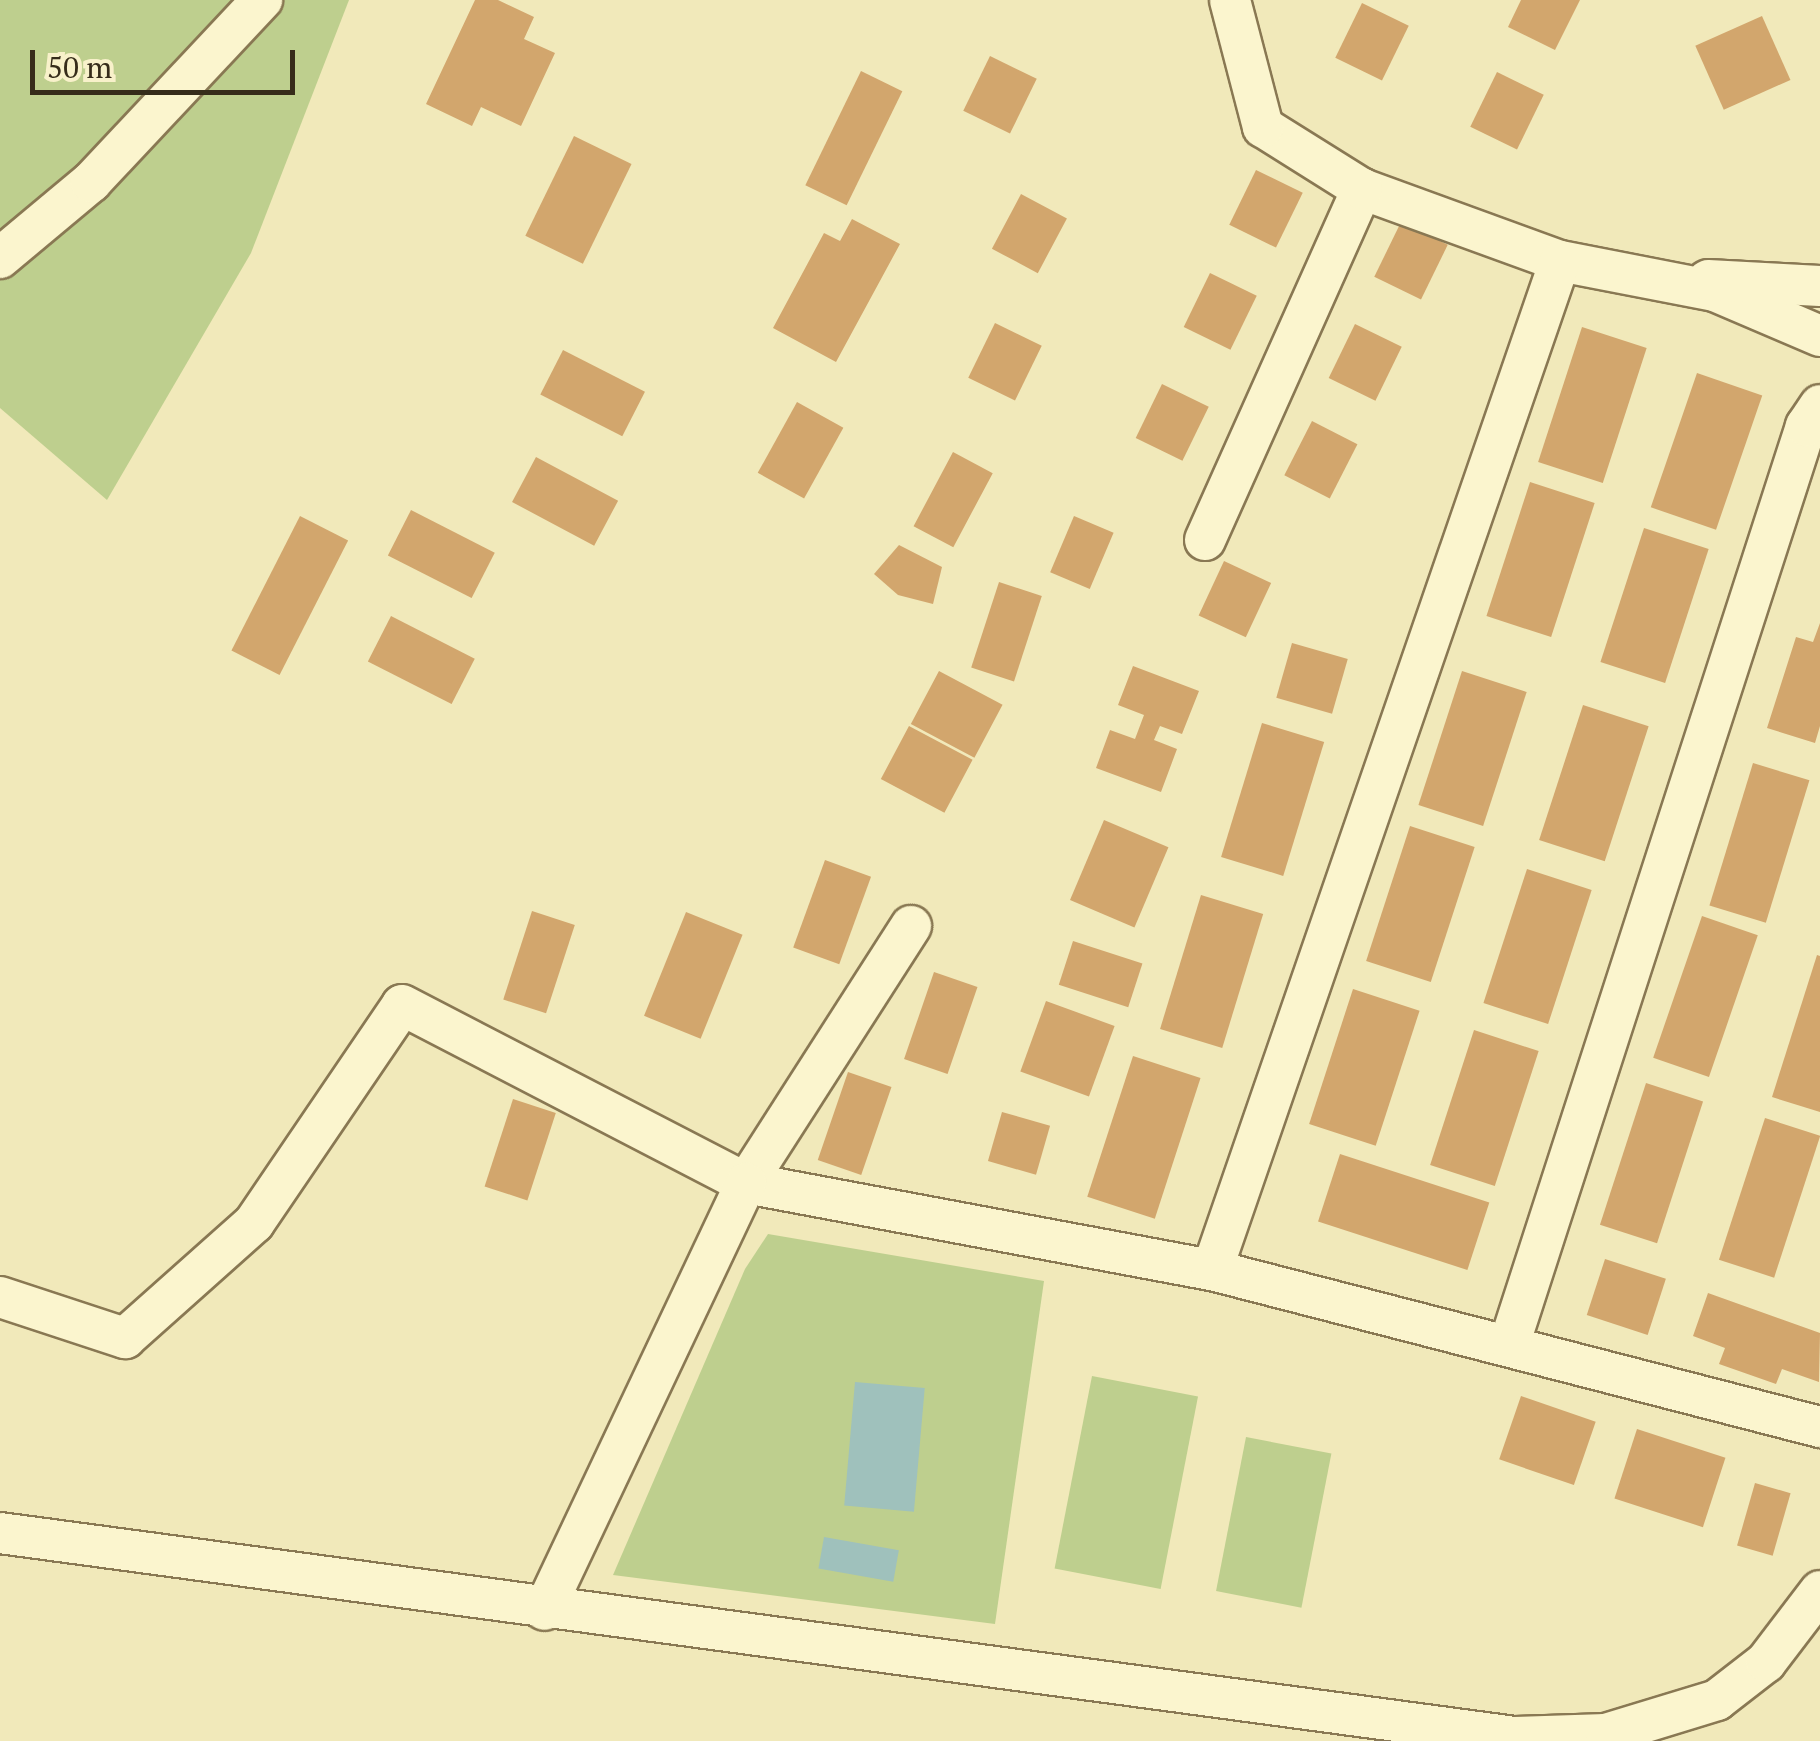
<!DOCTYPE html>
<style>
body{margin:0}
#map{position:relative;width:1820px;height:1741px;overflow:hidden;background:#f1e9ba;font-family:"PT Serif",serif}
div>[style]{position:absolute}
.green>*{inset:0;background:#becf8e;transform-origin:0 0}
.water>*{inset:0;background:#9fc1bc;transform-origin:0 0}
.building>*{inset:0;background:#d2a66d;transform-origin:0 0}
.roads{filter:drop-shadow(2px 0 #897853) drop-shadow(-2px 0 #897853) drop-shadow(0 2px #897853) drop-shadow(0 -2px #897853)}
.minor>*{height:40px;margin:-20px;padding:0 20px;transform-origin:20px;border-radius:20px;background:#fbf5ce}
span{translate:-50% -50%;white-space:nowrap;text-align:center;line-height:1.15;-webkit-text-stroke:9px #f8f1ca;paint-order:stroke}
.scale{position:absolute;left:30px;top:50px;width:265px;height:45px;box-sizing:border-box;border:5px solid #362c1a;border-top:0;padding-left:12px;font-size:30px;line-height:35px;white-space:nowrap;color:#362c1a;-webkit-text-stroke:8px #f8f1ca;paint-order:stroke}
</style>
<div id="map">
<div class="green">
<div style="clip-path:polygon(0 0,349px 0,251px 253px,107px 500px,0 408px)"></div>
<div style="clip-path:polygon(768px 1234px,1044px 1281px,995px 1624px,613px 1575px,745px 1269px)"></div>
<div style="left:1092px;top:1376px;width:108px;height:196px;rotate:11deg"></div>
<div style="left:1246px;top:1437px;width:87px;height:157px;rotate:11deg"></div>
</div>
<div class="water">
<div style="left:855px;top:1382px;width:70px;height:124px;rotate:5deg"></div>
<div style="left:824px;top:1537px;width:76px;height:32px;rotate:10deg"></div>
</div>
<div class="building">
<div style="clip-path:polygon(475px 0,498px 0,534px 17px,524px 39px,555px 53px,521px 126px,481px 107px,472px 126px,426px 104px)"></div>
<div style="clip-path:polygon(1521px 0,1580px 0,1555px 50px,1508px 27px)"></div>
<div style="left:1362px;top:3px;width:52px;height:61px;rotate:26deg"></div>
<div style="left:1762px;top:16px;width:70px;height:73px;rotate:66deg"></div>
<div style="left:990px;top:56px;width:52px;height:61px;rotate:26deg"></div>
<div style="left:861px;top:71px;width:46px;height:127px;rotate:26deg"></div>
<div style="left:1497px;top:72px;width:52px;height:61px;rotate:26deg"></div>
<div style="left:574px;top:136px;width:64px;height:111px;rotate:26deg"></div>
<div style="left:1256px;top:170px;width:52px;height:61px;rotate:26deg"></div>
<div style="left:1021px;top:194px;width:52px;height:62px;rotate:28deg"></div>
<div style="clip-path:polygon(852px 219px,900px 244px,836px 362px,773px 328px,824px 233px,840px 241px)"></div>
<div style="left:1401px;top:222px;width:52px;height:61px;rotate:26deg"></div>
<div style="left:1210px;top:273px;width:52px;height:60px;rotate:26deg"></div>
<div style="left:995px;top:323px;width:52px;height:61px;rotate:26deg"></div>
<div style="left:1355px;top:324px;width:52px;height:60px;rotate:26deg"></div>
<div style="left:1582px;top:327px;width:68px;height:142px;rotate:18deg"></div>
<div style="left:563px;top:350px;width:92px;height:50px;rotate:27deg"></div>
<div style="left:1697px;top:373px;width:69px;height:142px;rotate:19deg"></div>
<div style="left:1162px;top:384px;width:52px;height:60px;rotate:26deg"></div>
<div style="left:797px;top:402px;width:53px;height:81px;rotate:29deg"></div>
<div style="left:1312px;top:421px;width:51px;height:61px;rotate:27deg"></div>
<div style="left:953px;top:452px;width:45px;height:84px;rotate:28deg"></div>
<div style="left:536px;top:457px;width:93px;height:51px;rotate:28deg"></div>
<div style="left:1530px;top:482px;width:68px;height:141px;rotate:18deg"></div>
<div style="left:411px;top:510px;width:94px;height:51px;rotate:27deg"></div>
<div style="left:300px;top:516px;width:54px;height:151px;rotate:27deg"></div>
<div style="left:1074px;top:516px;width:43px;height:61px;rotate:23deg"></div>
<div style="left:1644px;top:528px;width:68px;height:141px;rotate:18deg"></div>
<div style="clip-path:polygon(899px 545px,942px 567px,933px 604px,898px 595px,874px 574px)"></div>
<div style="left:1224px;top:561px;width:52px;height:60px;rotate:25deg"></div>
<div style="left:999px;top:582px;width:45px;height:90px;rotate:18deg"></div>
<div style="left:391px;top:616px;width:94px;height:51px;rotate:27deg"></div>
<div style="clip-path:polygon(1820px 623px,1820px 726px,1815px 743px,1767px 728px,1796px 637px,1813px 642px)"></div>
<div style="left:1292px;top:643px;width:58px;height:57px;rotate:16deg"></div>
<div style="clip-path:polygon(1133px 666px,1199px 691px,1182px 734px,1160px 726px,1154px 740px,1177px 749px,1161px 792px,1096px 768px,1110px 730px,1135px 739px,1144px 715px,1118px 705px)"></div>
<div style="left:939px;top:671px;width:72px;height:60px;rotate:28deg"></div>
<div style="left:1462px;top:671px;width:68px;height:141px;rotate:18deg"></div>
<div style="left:1583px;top:705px;width:69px;height:142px;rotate:18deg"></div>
<div style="left:1262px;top:723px;width:65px;height:140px;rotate:17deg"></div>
<div style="left:909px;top:726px;width:72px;height:60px;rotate:28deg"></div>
<div style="left:1753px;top:763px;width:59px;height:149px;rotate:17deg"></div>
<div style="left:1104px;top:820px;width:70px;height:87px;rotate:23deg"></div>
<div style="left:1410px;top:826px;width:68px;height:142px;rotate:18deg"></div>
<div style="left:825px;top:860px;width:49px;height:93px;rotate:20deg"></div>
<div style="left:1527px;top:869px;width:68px;height:141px;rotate:18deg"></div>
<div style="left:1201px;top:895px;width:65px;height:140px;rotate:17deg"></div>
<div style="left:532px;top:911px;width:45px;height:93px;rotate:18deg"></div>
<div style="left:686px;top:912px;width:61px;height:112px;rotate:22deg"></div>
<div style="left:1702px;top:916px;width:59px;height:150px;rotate:19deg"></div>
<div style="left:1073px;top:941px;width:73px;height:46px;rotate:18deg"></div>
<div style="clip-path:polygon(1817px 955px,1820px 956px,1820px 1112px,1772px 1097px)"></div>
<div style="left:934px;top:972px;width:46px;height:92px;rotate:19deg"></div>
<div style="left:1353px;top:989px;width:70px;height:142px;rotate:18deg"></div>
<div style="left:1046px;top:1001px;width:73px;height:75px;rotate:20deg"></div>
<div style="left:1474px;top:1030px;width:68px;height:142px;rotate:18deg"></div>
<div style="left:1133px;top:1056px;width:71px;height:148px;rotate:18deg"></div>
<div style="left:848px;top:1072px;width:46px;height:93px;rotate:19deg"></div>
<div style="left:1646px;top:1083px;width:60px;height:149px;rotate:18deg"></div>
<div style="left:513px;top:1099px;width:45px;height:92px;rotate:18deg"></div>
<div style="left:1002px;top:1112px;width:50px;height:51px;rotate:16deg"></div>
<div style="left:1765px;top:1118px;width:58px;height:149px;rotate:18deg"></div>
<div style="left:1340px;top:1154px;width:157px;height:71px;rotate:18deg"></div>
<div style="left:1605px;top:1259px;width:64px;height:59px;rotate:18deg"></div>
<div style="clip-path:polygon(1708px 1293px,1820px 1333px,1819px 1382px,1782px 1369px,1776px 1384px,1719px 1364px,1725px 1348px,1693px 1336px)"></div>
<div style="left:1521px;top:1396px;width:79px;height:67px;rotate:19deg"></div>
<div style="left:1637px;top:1429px;width:93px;height:73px;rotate:18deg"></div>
<div style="left:1755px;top:1483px;width:37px;height:65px;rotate:16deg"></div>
</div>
<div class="roads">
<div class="minor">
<div style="left:1362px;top:189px;width:211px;rotate:20deg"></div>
<div style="left:1560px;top:261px;width:158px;rotate:11deg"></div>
<div style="left:1715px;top:291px;width:114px;rotate:23.2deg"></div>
<div style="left:0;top:258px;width:119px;rotate:-39.9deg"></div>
<div style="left:91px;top:182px;width:250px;rotate:-46.8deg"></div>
<div style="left:1708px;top:280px;width:112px;rotate:3.1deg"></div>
<div style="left:1205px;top:540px;width:385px;rotate:-65.9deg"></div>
<div style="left:1362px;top:189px;width:117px;rotate:-147.9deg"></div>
<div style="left:1263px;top:127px;width:131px;rotate:-104.6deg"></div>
<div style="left:911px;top:926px;width:305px;rotate:122.7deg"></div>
<div style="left:746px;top:1183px;width:474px;rotate:10.6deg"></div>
<div style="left:1212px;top:1270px;width:628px;rotate:14.48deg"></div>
<div style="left:1212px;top:1270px;width:1067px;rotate:-70.97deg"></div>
<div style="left:0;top:1297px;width:132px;rotate:18.2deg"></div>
<div style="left:125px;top:1338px;width:173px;rotate:-41.7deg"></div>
<div style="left:254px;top:1223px;width:263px;rotate:-55.8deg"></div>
<div style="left:402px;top:1005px;width:387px;rotate:27.4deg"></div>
<div style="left:746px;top:1183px;width:472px;rotate:115.3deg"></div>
<div style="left:1510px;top:1342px;width:963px;rotate:-72.09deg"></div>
<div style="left:1806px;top:426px;width:25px;rotate:-56deg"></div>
<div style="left:0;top:1533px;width:1529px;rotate:7.67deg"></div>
<div style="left:1515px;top:1737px;width:91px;rotate:-1.9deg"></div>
<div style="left:1606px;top:1734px;width:116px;rotate:-17deg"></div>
<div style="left:1717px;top:1700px;width:62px;rotate:-37.8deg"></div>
<div style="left:1766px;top:1662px;width:89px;rotate:-52.7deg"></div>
</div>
</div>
<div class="scale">50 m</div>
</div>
